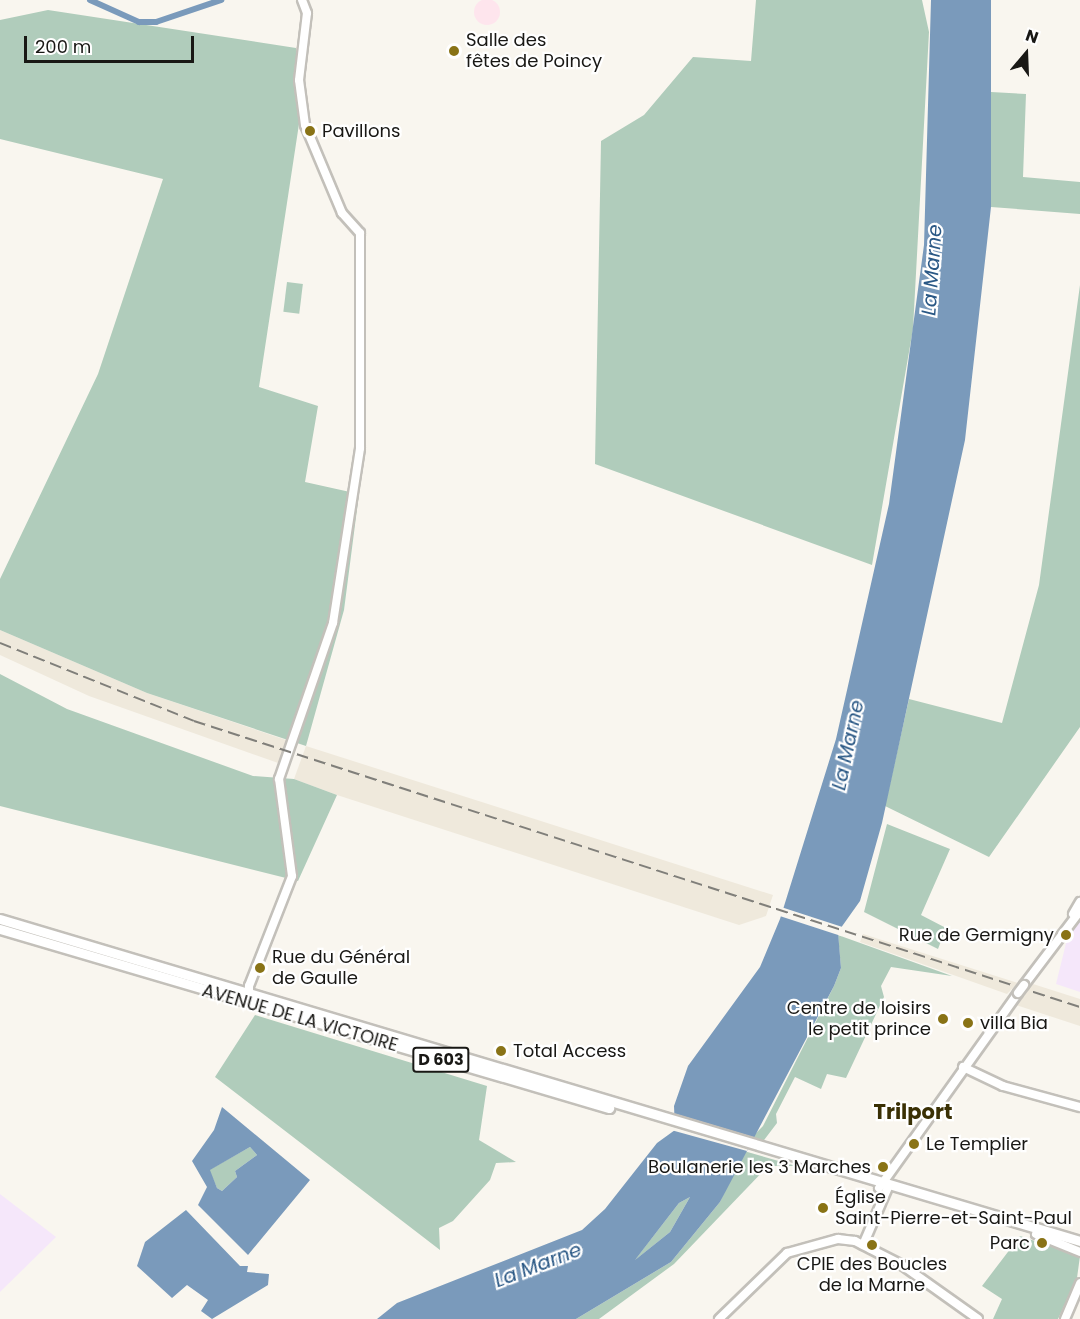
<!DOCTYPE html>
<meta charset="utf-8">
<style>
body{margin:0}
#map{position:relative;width:1080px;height:1319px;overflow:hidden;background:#f9f6ef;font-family:Poppins,sans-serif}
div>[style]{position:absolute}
.built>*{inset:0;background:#efe9dc}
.industrial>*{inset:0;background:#f5e7fa}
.education>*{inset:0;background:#fee5ed}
.round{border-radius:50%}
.green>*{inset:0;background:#b0ccbb;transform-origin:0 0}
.water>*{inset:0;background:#7a9abb}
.pier>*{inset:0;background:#f9f6ef;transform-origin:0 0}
.canal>*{height:6px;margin:-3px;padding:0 3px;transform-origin:3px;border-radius:3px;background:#7a9abb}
.roads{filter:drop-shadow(2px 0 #c3c0ba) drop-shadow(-2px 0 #c3c0ba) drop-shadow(0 2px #c3c0ba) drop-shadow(0 -2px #c3c0ba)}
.tertiary>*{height:8px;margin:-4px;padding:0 4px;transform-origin:4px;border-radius:4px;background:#fff}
.secondary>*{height:8px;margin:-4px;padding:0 4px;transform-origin:4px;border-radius:4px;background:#fff}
.primary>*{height:9px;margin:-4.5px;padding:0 4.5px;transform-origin:4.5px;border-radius:4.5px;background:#fff}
.rail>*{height:1.5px;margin-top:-0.75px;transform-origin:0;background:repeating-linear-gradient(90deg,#807f7a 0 12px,transparent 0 18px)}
.bridges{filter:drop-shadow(2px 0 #c3c0ba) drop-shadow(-2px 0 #c3c0ba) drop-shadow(0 2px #c3c0ba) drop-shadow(0 -2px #c3c0ba)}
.secondary-bridge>*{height:8px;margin:-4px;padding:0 4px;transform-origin:4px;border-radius:4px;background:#fff}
.dots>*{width:16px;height:16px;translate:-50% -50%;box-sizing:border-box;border:3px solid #fff;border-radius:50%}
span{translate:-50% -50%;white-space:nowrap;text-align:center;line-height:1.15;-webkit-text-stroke:4.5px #fff;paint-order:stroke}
.shield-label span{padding:2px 4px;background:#fff;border:2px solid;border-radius:4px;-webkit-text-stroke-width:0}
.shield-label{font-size:16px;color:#191815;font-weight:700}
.poi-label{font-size:18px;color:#191815}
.left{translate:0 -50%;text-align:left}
.right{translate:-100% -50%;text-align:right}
.street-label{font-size:18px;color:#191815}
.water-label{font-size:20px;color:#2a5885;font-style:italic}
.quarter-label{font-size:21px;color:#3a3004;font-weight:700}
.north{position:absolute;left:996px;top:24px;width:60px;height:60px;-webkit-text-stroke:4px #fff;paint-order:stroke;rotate:19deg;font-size:16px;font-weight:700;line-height:24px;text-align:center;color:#191815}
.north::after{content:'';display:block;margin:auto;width:21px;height:27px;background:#191815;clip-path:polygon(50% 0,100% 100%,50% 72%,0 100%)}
.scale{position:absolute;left:24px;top:36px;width:170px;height:27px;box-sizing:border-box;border:3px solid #191815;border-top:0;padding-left:8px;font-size:18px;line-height:21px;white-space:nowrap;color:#191815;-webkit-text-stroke:4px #fff;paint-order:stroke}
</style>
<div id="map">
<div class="built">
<div style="clip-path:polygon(0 630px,147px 693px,289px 741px,281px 764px,89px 696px,0 655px)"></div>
<div style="clip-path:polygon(306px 746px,773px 895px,766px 916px,739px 925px,337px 795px,294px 779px)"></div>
<div style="clip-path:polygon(863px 934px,1018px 983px,1007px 994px,860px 942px)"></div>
<div style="clip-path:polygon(1033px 984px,1080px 999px,1080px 1026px,1016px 1005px)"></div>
</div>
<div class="industrial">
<div style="clip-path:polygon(1080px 918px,1080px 992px,1056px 984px,1069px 931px)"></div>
<div style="clip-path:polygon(0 1194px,56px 1237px,0 1292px)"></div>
</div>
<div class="education">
<div class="round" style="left:474px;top:-1px;width:26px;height:26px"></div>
</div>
<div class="green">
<div style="clip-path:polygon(756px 0,922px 0,929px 32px,913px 329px,872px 565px,595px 464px,601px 141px,644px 115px,693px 57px,751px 61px)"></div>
<div style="clip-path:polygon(48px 10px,296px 48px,299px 124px,259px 387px,318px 406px,305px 482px,359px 494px,344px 610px,306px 746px,147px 693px,0 630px,0 579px,98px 374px,163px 179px,0 139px,0 20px)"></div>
<div style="clip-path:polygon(991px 92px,1026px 94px,1023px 177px,1080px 182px,1080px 214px,991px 207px)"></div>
<div style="left:287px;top:282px;width:16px;height:30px;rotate:7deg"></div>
<div style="clip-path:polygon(1080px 285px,1080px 727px,989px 857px,885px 806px,909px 699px,1002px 723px,1039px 585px)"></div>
<div style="clip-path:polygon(0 674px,67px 709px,253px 776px,294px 779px,337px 795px,298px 881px,0 806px)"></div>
<div style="clip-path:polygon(887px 824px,950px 849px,921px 915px,946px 928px,938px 949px,864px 912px)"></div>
<div style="clip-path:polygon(838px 935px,952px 976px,891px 967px,881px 986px,884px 997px,846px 1078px,827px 1074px,821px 1089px,795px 1077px,776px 1114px,777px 1123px,761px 1144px,749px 1140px,763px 1126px,834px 986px,841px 968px)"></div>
<div style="clip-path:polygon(255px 1015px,487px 1086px,479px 1140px,516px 1162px,496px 1163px,490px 1180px,453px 1221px,439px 1228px,440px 1250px,215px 1077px)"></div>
<div style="clip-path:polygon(250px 1147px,257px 1155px,235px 1171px,237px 1177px,222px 1191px,217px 1188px,209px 1170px)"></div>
<div style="clip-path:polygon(744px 1151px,796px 1166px,768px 1166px,674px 1264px,599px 1319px,576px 1319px,671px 1262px,720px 1202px)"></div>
<div style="clip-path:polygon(690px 1197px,670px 1232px,634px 1261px,679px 1203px)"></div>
<div style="clip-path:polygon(1020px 1236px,1080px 1256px,1077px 1278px,1058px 1319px,993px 1319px,1002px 1299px,982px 1286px)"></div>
</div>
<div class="water">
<div style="clip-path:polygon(evenodd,931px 0,991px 0,991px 207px,965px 440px,882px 823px,860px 901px,838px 932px,841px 968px,834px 986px,720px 1202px,671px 1262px,576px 1319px,377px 1319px,397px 1303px,582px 1230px,605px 1209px,657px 1143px,675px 1130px,674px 1106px,688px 1066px,760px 967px,780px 919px,836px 739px,889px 504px,924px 245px,931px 0,690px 1197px,670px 1232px,635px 1260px,679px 1203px,690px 1197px)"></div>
<div style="clip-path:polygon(evenodd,222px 1107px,310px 1180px,248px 1255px,198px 1205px,207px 1187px,192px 1161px,214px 1130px,222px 1107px,250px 1147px,257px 1155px,235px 1171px,237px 1177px,222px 1191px,217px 1188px,210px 1170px,250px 1147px)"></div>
<div style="clip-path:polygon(186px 1210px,240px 1266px,248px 1266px,247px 1272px,269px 1274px,268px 1285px,212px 1319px,201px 1311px,208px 1300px,187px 1285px,172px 1298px,137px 1266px,145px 1242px)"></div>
</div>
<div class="pier">
<div style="left:781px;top:907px;width:67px;height:9px;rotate:18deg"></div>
<div style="clip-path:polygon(675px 1118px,751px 1142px,747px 1151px,671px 1130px)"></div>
</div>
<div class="canal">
<div style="left:90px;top:0;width:54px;rotate:24.2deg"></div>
<div style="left:139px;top:22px;width:17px"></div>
<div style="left:156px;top:22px;width:69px;rotate:-18.7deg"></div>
</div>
<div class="roads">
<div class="tertiary">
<div style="left:249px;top:998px;width:12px;rotate:-90deg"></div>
<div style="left:249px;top:986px;width:118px;rotate:-68.6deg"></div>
<div style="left:292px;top:876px;width:98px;rotate:-97.6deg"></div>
<div style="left:279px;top:779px;width:165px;rotate:-70.9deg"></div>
<div style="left:333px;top:623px;width:177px;rotate:-81.2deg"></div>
<div style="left:360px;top:448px;width:215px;rotate:-90deg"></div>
<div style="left:360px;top:233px;width:27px;rotate:-132deg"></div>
<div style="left:342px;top:213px;width:95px;rotate:-112.8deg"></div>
<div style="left:305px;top:125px;width:45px;rotate:-97.6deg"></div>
<div style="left:299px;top:80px;width:67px;rotate:-83.2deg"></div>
<div style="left:307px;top:13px;width:14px;rotate:-111deg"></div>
<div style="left:963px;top:1067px;width:44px;rotate:25.4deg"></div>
<div style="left:1003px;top:1086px;width:80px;rotate:15.3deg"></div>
<div style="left:863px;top:1245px;width:65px;rotate:-66.6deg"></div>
<div style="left:719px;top:1319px;width:95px;rotate:-44.1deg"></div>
<div style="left:787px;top:1253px;width:53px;rotate:-15.4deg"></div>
<div style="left:838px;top:1239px;width:17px;rotate:7deg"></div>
<div style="left:855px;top:1241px;width:53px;rotate:27.1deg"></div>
<div style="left:902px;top:1265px;width:93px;rotate:35.4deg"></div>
<div style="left:1065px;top:1319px;width:39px;rotate:-67deg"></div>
</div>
<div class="secondary">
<div style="left:1073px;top:914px;width:14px;rotate:-60deg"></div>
<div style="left:1024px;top:985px;width:93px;rotate:-52.9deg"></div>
<div style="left:879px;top:1188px;width:239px;rotate:-54.5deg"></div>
<div style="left:1036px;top:1234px;width:48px;rotate:22.2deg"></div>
</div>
<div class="primary">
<div style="left:0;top:919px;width:1127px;rotate:16.6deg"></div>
<div style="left:0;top:929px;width:635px;rotate:16.38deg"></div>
</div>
</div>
<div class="rail">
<div style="left:0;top:643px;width:209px;rotate:21.9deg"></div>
<div style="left:194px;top:721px;width:931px;rotate:17.89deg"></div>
</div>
<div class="bridges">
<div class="secondary-bridge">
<div style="left:1018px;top:993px;width:10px;rotate:-53deg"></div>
</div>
</div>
<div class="dots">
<div style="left:454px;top:51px;background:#897316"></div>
<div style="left:310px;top:131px;background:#897316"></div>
<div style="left:1066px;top:935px;background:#897316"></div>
<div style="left:260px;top:968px;background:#897316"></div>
<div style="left:943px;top:1019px;background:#897316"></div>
<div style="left:968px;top:1023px;background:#897316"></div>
<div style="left:501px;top:1051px;background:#897316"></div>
<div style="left:914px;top:1144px;background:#897316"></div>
<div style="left:883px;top:1167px;background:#897316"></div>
<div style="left:823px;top:1208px;background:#897316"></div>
<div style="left:1042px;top:1243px;background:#897316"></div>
<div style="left:872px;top:1245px;background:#897316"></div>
</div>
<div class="shield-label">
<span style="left:441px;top:1060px">D 603</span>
</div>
<div class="poi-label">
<span class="left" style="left:466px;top:51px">Salle des<br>fêtes de Poincy</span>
<span class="left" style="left:322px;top:131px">Pavillons</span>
<span class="right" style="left:1054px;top:935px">Rue de Germigny</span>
<span class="left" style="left:272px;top:968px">Rue du Général<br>de Gaulle</span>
<span class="right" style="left:931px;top:1019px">Centre de loisirs<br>le petit prince</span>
<span class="left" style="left:980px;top:1023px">villa Bia</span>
<span class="left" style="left:513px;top:1051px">Total Access</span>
<span class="left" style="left:926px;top:1144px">Le Templier</span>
<span class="right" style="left:871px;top:1167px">Boulanerie les 3 Marches</span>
<span class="left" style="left:835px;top:1208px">Église<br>Saint-Pierre-et-Saint-Paul</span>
<span class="right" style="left:1030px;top:1243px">Parc</span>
<span style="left:872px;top:1275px">CPIE des Boucles<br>de la Marne</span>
</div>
<div class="street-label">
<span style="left:300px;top:1018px;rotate:16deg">AVENUE DE LA VICTOIRE</span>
</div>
<div class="water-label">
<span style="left:932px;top:270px;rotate:-86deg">La Marne</span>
<span style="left:848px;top:745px;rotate:-78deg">La Marne</span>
<span style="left:538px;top:1265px;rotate:-21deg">La Marne</span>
</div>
<div class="quarter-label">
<span style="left:913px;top:1112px">Trilport</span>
</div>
<div class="north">N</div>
<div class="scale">200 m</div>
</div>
